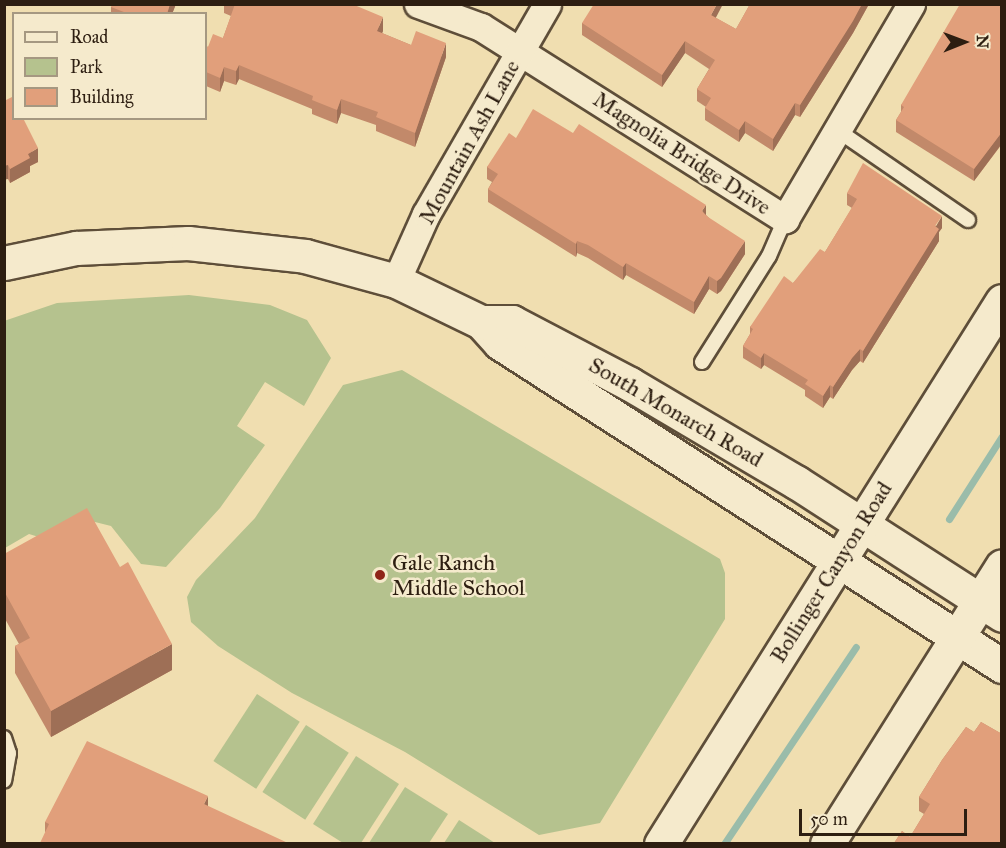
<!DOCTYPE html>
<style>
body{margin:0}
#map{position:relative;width:1006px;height:848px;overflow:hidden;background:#f0deb0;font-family:"IM FELL Great Primer",serif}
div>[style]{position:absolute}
.green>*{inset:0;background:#b5c28e;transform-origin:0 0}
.stream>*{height:7px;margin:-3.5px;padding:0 3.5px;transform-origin:3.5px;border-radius:3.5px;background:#9abcaa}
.roads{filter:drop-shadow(2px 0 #5e4e39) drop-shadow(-2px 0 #5e4e39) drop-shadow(0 2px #5e4e39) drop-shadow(0 -2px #5e4e39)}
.service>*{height:14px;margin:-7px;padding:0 7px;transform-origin:7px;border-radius:7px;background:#f5eacc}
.minor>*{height:27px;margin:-13.5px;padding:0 13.5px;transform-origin:13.5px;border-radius:13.5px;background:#f5eacc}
.tertiary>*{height:33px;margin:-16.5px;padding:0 16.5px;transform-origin:16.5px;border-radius:16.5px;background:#f5eacc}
.secondary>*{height:33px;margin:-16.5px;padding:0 16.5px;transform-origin:16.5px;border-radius:16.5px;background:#f5eacc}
.wall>*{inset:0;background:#c2896a}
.shaded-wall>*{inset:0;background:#9e6f56;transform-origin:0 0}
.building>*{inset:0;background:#e19f7b}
.dots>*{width:16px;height:16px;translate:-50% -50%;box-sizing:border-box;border:3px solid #f5eacc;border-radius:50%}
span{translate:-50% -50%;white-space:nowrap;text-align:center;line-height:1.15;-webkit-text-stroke:5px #f5eacc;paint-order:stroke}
.street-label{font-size:22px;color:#2d1e11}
.poi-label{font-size:22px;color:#2d1e11}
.left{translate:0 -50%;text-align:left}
.frame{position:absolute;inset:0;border:6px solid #2d1e11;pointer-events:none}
.legend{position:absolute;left:12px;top:12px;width:195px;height:108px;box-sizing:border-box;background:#f5eacc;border:2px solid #a59881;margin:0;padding:8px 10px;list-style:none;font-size:18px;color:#2d1e11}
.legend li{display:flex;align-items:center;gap:12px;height:30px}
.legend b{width:30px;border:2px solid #a59881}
.north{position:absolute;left:934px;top:12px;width:60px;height:60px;-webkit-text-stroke:4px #f5eacc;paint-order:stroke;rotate:89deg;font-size:16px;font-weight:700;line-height:24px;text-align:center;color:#2d1e11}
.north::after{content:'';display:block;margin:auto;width:21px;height:27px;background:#2d1e11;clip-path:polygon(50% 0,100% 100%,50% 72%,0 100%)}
.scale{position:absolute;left:799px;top:809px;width:168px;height:27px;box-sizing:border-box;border:3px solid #2d1e11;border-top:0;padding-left:8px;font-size:18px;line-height:21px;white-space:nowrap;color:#2d1e11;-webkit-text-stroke:4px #f5eacc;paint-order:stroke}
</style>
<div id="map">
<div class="green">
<div style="clip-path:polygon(189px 295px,270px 305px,307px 320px,331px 358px,304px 406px,265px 382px,237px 426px,265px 445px,220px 508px,166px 567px,141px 564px,111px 526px,95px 522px,52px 541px,29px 534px,5px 548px,4px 321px,57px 303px)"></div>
<div style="clip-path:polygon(402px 370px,720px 559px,725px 573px,725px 619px,600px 823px,539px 835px,405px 752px,292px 693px,218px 646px,191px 622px,187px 597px,196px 580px,255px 518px,343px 385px)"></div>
<div style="left:257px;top:694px;width:51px;height:80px;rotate:33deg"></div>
<div style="left:306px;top:725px;width:51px;height:80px;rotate:33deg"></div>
<div style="clip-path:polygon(356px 756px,399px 784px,361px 843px,343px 843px,313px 824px)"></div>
<div style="clip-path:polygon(405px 787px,448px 814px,429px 843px,369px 843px)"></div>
<div style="clip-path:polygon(459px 820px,495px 843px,444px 843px)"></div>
</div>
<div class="stream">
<div style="left:949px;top:519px;width:98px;rotate:-57.4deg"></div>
<div style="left:724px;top:844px;width:237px;rotate:-56.2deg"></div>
</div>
<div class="roads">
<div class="service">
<div style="left:837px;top:130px;width:159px;rotate:34.5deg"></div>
<div style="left:702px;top:362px;width:125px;rotate:-57.7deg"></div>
<div style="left:769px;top:256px;width:40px;rotate:-66.6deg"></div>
<div style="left:4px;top:738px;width:16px;rotate:72deg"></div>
<div style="left:9px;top:753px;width:28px;rotate:100deg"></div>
</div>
<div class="minor">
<div style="left:418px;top:4px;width:67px;rotate:20.1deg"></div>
<div style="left:481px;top:27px;width:360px;rotate:32.3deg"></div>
<div style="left:785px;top:219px;width:249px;rotate:-59.6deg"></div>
<div style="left:396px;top:281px;width:73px;rotate:-65.9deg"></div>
<div style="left:426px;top:214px;width:242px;rotate:-60deg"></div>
</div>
<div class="tertiary">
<div style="left:4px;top:263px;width:74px;rotate:-11.8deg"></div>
<div style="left:76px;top:248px;width:112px;rotate:-2.6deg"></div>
<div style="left:188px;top:243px;width:118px;rotate:6.3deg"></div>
<div style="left:305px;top:256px;width:94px;rotate:15.4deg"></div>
<div style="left:396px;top:281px;width:94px;rotate:25.8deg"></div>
<div style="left:481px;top:322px;width:28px;rotate:48deg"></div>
<div style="left:500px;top:343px;width:597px;rotate:32.76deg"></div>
<div style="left:481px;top:322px;width:31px"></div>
<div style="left:512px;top:322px;width:133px;rotate:27.7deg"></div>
<div style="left:630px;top:384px;width:193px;rotate:30.6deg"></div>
<div style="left:796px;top:482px;width:245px;rotate:32.8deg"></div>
</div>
<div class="secondary">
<div style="left:661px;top:844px;width:641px;rotate:-57.87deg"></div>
<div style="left:827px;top:844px;width:328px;rotate:-57.8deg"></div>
</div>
</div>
<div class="wall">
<div style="clip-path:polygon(176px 4px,172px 14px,111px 14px,111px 7px)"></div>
<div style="clip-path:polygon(224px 4px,352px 4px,383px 31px,382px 33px,411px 45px,446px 57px,415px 147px,376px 131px,376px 125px,341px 113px,337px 124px,312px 114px,312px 109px,239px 79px,236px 85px,224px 81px,220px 92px,206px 86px,206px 46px,208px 47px,223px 38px,231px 16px,224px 13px)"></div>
<div style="clip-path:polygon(750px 4px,869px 4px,853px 33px,800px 117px,795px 115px,773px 151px,745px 133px,739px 142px,705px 120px,705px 108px,706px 107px,697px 101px,697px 89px,709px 69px,685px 53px,662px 87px,582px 35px,582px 23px,716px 18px,736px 29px)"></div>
<div style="clip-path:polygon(1002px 4px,1002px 144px,974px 181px,896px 132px,896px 120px,901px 112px,901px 105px)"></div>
<div style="clip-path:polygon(4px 101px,38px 162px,30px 166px,30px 172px,10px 183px,8px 179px,4px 180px)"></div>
<div style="clip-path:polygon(516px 138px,706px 215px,745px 254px,721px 291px,717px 294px,709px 289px,694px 314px,626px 275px,623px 280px,588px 258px,577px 253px,576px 257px,488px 202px,488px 189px,492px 182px,487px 179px,487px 167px)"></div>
<div style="clip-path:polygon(847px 193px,942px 228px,939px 232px,939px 241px,863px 363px,860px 361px,852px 370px,833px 399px,830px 397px,823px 408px,805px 396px,805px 390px,764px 365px,761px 369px,743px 358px,743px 346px,750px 334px,750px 327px,793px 283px,825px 252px,852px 208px,847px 205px)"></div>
<div style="clip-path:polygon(4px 554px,172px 670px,51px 737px,15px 673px,15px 646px,19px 644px,4px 617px)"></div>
<div style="clip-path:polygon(981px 722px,1002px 734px,1002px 843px,894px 843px,902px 831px,910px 837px,924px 814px,919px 811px,919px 797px,942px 760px,966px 727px,974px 732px)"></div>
<div style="clip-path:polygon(208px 806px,45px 832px,45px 822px)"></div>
</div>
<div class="shaded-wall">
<div style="clip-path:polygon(170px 4px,176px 4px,172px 14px,167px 14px)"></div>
<div style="clip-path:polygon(717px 4px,723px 4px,711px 27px,711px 15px)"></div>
<div style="clip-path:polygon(862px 4px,869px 4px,853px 33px,800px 117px,800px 105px)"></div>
<div style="clip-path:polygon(383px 17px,383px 31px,377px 45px,377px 31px)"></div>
<div style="clip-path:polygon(685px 41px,685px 53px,662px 87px,662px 75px)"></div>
<div style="clip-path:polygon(446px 43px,446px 57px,415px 147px,415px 133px)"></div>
<div style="clip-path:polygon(239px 65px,239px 79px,236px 85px,236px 71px)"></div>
<div style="clip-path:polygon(224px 67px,224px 81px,220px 92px,220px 78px)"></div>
<div style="clip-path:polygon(341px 99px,341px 113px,337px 124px,337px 110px)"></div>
<div style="clip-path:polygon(795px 103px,795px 115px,773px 151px,773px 139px)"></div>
<div style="clip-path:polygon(745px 121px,745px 133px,739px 142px,739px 130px)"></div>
<div style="clip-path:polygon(1002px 132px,1002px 144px,1000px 146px,974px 181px,974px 169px)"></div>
<div style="clip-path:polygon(38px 148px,38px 162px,30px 166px,30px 172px,10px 183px,10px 169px,28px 154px)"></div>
<div style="left:8px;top:165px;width:14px;height:4px;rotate:90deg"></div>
<div style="clip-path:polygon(706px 205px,706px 217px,702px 211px)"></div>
<div style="clip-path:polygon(942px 216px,942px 228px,939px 232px,939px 241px,863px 363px,863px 351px)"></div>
<div style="clip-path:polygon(577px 241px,577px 253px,576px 257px,576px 244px)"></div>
<div style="clip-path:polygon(745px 241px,745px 254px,721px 291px,717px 294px,717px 281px)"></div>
<div style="clip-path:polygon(626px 263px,626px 275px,623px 280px,623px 267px)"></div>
<div style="clip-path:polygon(709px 276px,709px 289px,694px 314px,694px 302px)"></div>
<div style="clip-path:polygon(860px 349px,860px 361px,852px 370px,833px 399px,833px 387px,852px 358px)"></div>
<div style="clip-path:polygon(764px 353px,764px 365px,761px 369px,761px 358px)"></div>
<div style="clip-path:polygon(830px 385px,830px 397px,823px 408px,823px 396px)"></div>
<div style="clip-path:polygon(172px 644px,172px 670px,51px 737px,51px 711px)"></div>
<div style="clip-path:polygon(208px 796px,208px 822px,204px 804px)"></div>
</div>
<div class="building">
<div style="clip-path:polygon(112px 4px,170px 4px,167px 14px,129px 14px,111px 7px)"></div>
<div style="clip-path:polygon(235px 4px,352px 4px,383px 17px,377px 31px,411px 45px,416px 31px,446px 43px,415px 133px,376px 117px,378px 112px,341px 99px,337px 110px,312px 100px,313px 96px,239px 65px,236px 71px,224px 67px,220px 78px,206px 72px,206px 46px,208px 47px,213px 34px,223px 38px)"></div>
<div style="clip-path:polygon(594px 4px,717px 4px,711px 15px,736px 29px,750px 4px,862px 4px,853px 21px,800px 105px,795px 103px,773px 139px,745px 121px,739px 130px,705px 108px,711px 98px,697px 89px,715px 60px,685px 41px,662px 75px,582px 23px)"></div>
<div style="clip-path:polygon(960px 4px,1002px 4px,1002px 132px,974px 169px,896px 120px,904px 107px,901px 105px)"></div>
<div style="clip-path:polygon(12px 97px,14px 101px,14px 118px,23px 118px,38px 148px,28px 154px,30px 158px,10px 169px,8px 165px,4px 166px,4px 101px)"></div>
<div style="clip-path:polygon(533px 109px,573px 133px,579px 124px,706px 205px,702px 211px,708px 217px,745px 241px,721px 278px,717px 281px,709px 276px,694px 302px,626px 263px,623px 267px,588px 245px,577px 241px,576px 244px,488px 189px,498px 174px,487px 167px,509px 133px,516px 138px)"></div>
<div style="clip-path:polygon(863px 163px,942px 216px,935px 226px,939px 229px,863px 351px,860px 349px,852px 358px,833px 387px,830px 385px,823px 396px,805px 384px,808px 380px,764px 353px,761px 358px,743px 346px,753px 329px,750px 327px,784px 276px,793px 283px,820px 249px,825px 252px,857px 199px,847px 193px)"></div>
<div style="clip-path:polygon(87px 508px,120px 567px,128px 562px,172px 644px,51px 711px,15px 646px,30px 638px,4px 591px,4px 554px)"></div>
<div style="clip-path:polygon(981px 722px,1002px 734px,1002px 843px,894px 843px,902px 831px,910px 837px,930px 804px,919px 797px,942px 760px,966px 727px,974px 732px)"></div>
<div style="clip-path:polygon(87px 741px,208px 796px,204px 804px,288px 843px,40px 843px,49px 824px,45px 822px)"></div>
</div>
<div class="dots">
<div style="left:380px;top:575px;background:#8f2418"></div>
</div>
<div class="street-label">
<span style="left:469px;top:142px;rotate:-61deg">Mountain Ash Lane</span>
<span style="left:682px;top:153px;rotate:33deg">Magnolia Bridge Drive</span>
<span style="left:676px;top:412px;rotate:30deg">South Monarch Road</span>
<span style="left:831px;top:572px;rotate:-58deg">Bollinger Canyon Road</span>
</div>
<div class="poi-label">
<span class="left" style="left:392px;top:575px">Gale Ranch<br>Middle School</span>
</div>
<div class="frame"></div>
<ul class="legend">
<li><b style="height:8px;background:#f5eacc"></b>Road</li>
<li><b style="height:16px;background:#b5c28e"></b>Park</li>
<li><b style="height:16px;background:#e19f7b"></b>Building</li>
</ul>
<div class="north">N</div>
<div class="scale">50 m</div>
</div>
